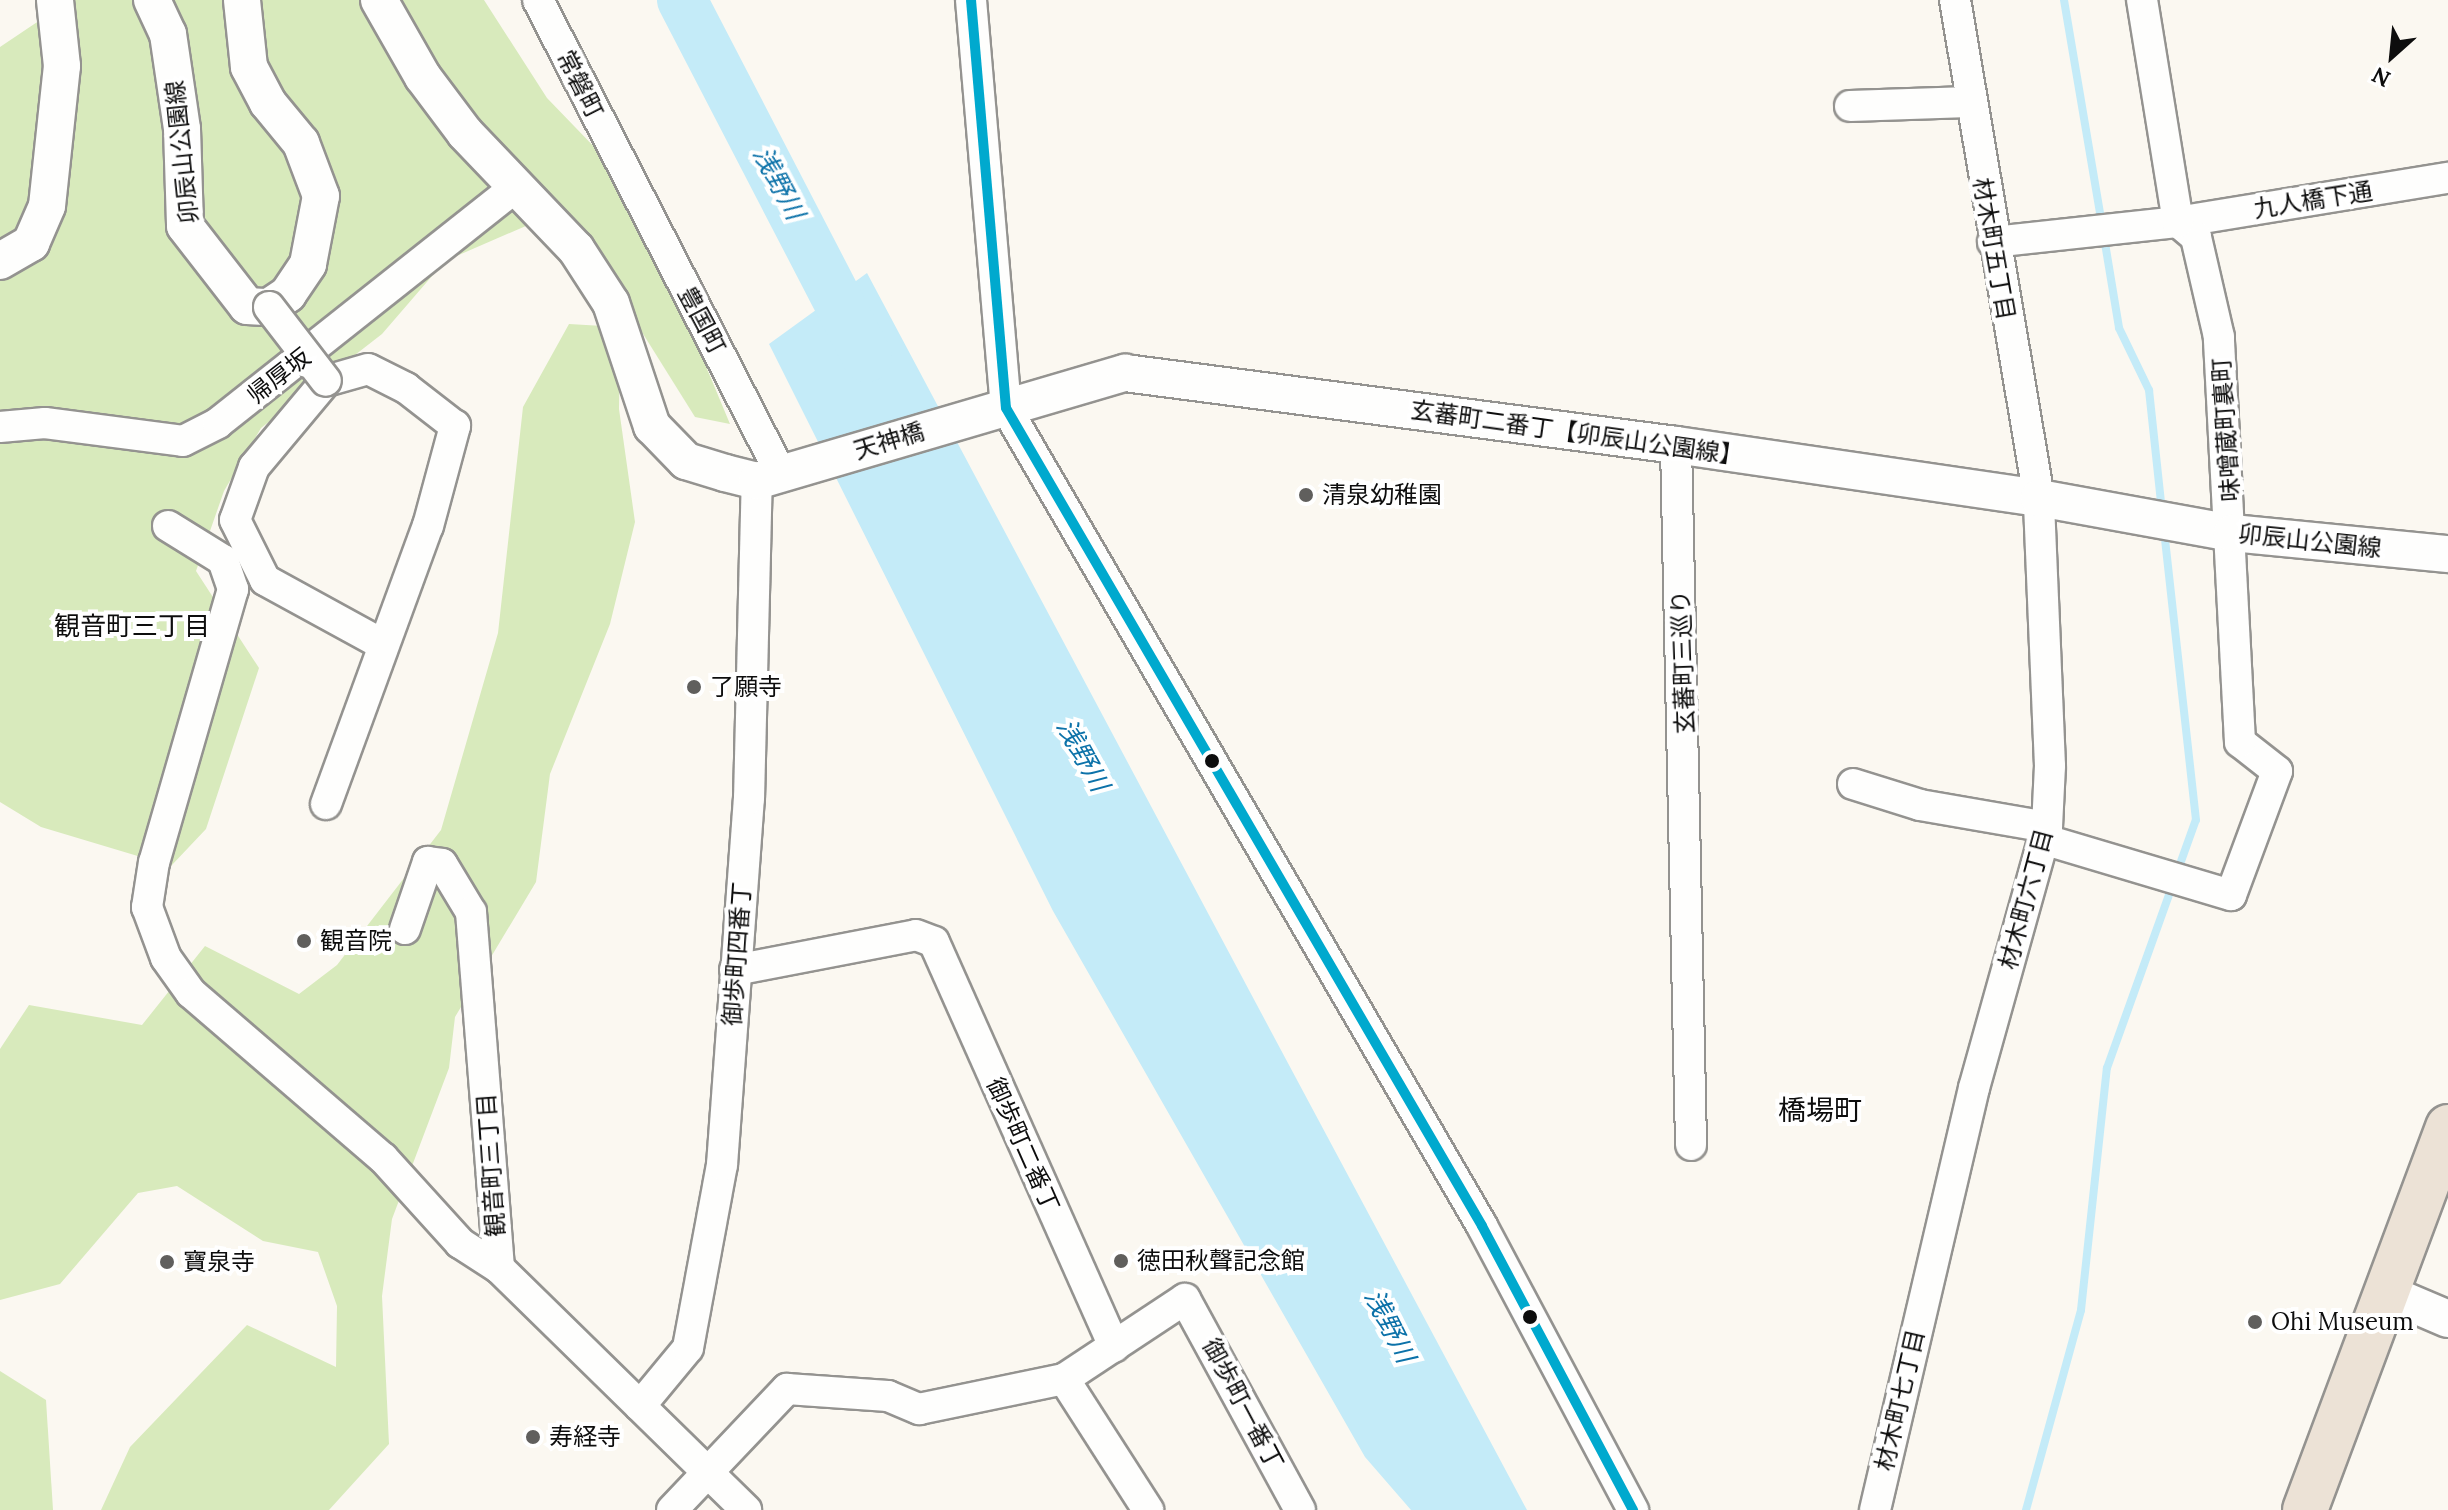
<!DOCTYPE html>
<meta charset="utf-8">
<style>
body{margin:0}
#map{position:relative;width:2448px;height:1510px;overflow:hidden;background:#fbf8f1;font-family:Lora,"Noto Sans JP",serif}
div>[style]{position:absolute}
.forest>*{inset:0;background:#d8eabc}
.water>*{inset:0;background:#c4ebf8}
.stream>*{height:8px;margin:-4px;padding:0 4px;transform-origin:4px;border-radius:4px;background:#c4ebf8}
.river>*{height:50px;margin:-25px;padding:0 25px;transform-origin:25px;border-radius:25px;background:#c4ebf8}
.roads{filter:drop-shadow(2px 0 #949390) drop-shadow(-2px 0 #949390) drop-shadow(0 2px #949390) drop-shadow(0 -2px #949390)}
.minor>*{height:30px;margin:-15px;padding:0 15px;transform-origin:15px;border-radius:15px;background:#fefefd}
.tertiary>*{height:36px;margin:-18px;padding:0 18px;transform-origin:18px;border-radius:18px;background:#fefefd}
.trunk>*{height:44px;margin:-22px;padding:0 22px;transform-origin:22px;border-radius:22px;background:#ece2d6}
.bridges{filter:drop-shadow(2px 0 #949390) drop-shadow(-2px 0 #949390) drop-shadow(0 2px #949390) drop-shadow(0 -2px #949390)}
.minor-bridge>*{height:30px;margin:-15px;padding:0 15px;transform-origin:15px;border-radius:15px;background:#fefefd}
.bus-1>*{height:10px;margin:-5px;padding:0 5px;transform-origin:5px;border-radius:5px;background:#00a9ce}
.dots>*{width:22px;height:22px;translate:-50% -50%;box-sizing:border-box;border:4px solid #fff;border-radius:50%}
span{translate:-50% -50%;white-space:nowrap;text-align:center;line-height:1.15;-webkit-text-stroke:8px #fff;paint-order:stroke}
.street-label{font-size:24px;color:#0d0d0d}
.poi-label{font-size:24px;color:#0d0d0d}
.left{translate:0 -50%;text-align:left}
.water-label{font-size:26px;color:#0c72a9;font-style:italic}
.neighbourhood-label{font-size:26px;color:#0d0d0d}
.quarter-label{font-size:28px;color:#0d0d0d}
.north{position:absolute;left:2352px;top:16px;width:80px;height:80px;-webkit-text-stroke:6px #fff;paint-order:stroke;rotate:207deg;font-size:22px;font-weight:700;line-height:32px;text-align:center;color:#0d0d0d}
.north::after{content:'';display:block;margin:auto;width:28px;height:36px;background:#0d0d0d;clip-path:polygon(50% 0,100% 100%,50% 72%,0 100%)}
</style>
<div id="map">
<div class="forest">
<div style="clip-path:polygon(70px 0,484px 0,547px 98px,630px 184px,730px 424px,695px 417px,565px 209px,445px 261px,382px 334px,261px 428px,224px 491px,196px 571px,259px 668px,206px 829px,171px 866px,41px 827px,0 802px,0 47px)"></div>
<div style="clip-path:polygon(569px 324px,620px 327px,619px 409px,635px 522px,610px 624px,550px 774px,536px 882px,455px 1017px,449px 1068px,392px 1219px,382px 1296px,389px 1444px,329px 1510px,101px 1510px,130px 1447px,247px 1325px,336px 1367px,337px 1306px,318px 1252px,263px 1241px,177px 1186px,138px 1193px,60px 1284px,0 1300px,0 1049px,29px 1005px,142px 1025px,205px 946px,299px 994px,337px 965px,441px 830px,498px 633px,523px 407px)"></div>
<div style="clip-path:polygon(0 1371px,46px 1400px,53px 1510px,0 1510px)"></div>
</div>
<div class="water">
<div style="clip-path:polygon(867px 273px,1250px 992px,1527px 1510px,1411px 1510px,1365px 1457px,1053px 911px,769px 344px)"></div>
</div>
<div class="stream">
<div style="left:2064px;top:0;width:227px;rotate:80.4deg"></div>
<div style="left:2104px;top:237px;width:92px;rotate:80.6deg"></div>
<div style="left:2119px;top:328px;width:69px;rotate:64.2deg"></div>
<div style="left:2149px;top:390px;width:122px;rotate:83.9deg"></div>
<div style="left:2026px;top:1510px;width:207px;rotate:-74.6deg"></div>
<div style="left:2081px;top:1310px;width:243px;rotate:-83.9deg"></div>
<div style="left:2107px;top:1068px;width:263px;rotate:-70.3deg"></div>
<div style="left:2196px;top:820px;width:293px;rotate:-96.3deg"></div>
</div>
<div class="river">
<div style="left:682px;top:0;width:402px;rotate:62.6deg"></div>
</div>
<div class="roads">
<div class="minor">
<div style="left:538px;top:0;width:533px;rotate:62.86deg"></div>
<div style="left:971px;top:0;width:409px;rotate:85.1deg"></div>
<div style="left:1006px;top:408px;width:946px;rotate:59.8deg"></div>
<div style="left:1482px;top:1226px;width:322px;rotate:62deg"></div>
<div style="left:1850px;top:106px;width:119px;rotate:-1.9deg"></div>
<div style="left:1993px;top:242px;width:186px;rotate:-6.2deg"></div>
<div style="left:2178px;top:222px;width:274px;rotate:-9.3deg"></div>
<div style="left:0;top:427px;width:45px;rotate:-5.1deg"></div>
<div style="left:45px;top:423px;width:139px;rotate:7.4deg"></div>
<div style="left:183px;top:441px;width:39px;rotate:-27deg"></div>
<div style="left:218px;top:423px;width:379px;rotate:-38.4deg"></div>
<div style="left:1676px;top:445px;width:700px;rotate:88.77deg"></div>
<div style="left:168px;top:526px;width:65px;rotate:31.7deg"></div>
<div style="left:223px;top:560px;width:31px;rotate:71deg"></div>
<div style="left:233px;top:589px;width:284px;rotate:106.1deg"></div>
<div style="left:154px;top:862px;width:46px;rotate:98.8deg"></div>
<div style="left:147px;top:907px;width:54px;rotate:69.6deg"></div>
<div style="left:166px;top:958px;width:43px;rotate:54.5deg"></div>
<div style="left:191px;top:993px;width:253px;rotate:40.7deg"></div>
<div style="left:383px;top:1158px;width:115px;rotate:47.8deg"></div>
<div style="left:460px;top:1243px;width:46px;rotate:32.7deg"></div>
<div style="left:499px;top:1268px;width:346px;rotate:44.4deg"></div>
<div style="left:1853px;top:784px;width:70px;rotate:17.4deg"></div>
<div style="left:1920px;top:805px;width:129px;rotate:9.8deg"></div>
<div style="left:326px;top:804px;width:296px;rotate:-69.9deg"></div>
<div style="left:428px;top:526px;width:104px;rotate:-74.9deg"></div>
<div style="left:455px;top:426px;width:62px;rotate:-142.2deg"></div>
<div style="left:406px;top:388px;width:42px;rotate:-153.4deg"></div>
<div style="left:368px;top:369px;width:44px;rotate:164.1deg"></div>
<div style="left:326px;top:381px;width:112px;rotate:129.9deg"></div>
<div style="left:254px;top:467px;width:56px;rotate:109.7deg"></div>
<div style="left:235px;top:520px;width:67px;rotate:63.4deg"></div>
<div style="left:265px;top:580px;width:133px;rotate:28.7deg"></div>
<div style="left:2046px;top:840px;width:193px;rotate:16.6deg"></div>
<div style="left:2231px;top:895px;width:132px;rotate:-69.6deg"></div>
<div style="left:2277px;top:771px;width:47px;rotate:-141.9deg"></div>
<div style="left:2240px;top:742px;width:406px;rotate:-93deg"></div>
<div style="left:2219px;top:337px;width:103px;rotate:-103deg"></div>
<div style="left:2196px;top:237px;width:23px;rotate:-140deg"></div>
<div style="left:2178px;top:222px;width:225px;rotate:-99.2deg"></div>
<div style="left:405px;top:929px;width:71px;rotate:-71.1deg"></div>
<div style="left:428px;top:862px;width:14px;rotate:8deg"></div>
<div style="left:442px;top:864px;width:56px;rotate:58.9deg"></div>
<div style="left:471px;top:912px;width:357px;rotate:85.5deg"></div>
<div style="left:735px;top:970px;width:184px;rotate:-10.9deg"></div>
<div style="left:916px;top:935px;width:19px;rotate:21deg"></div>
<div style="left:934px;top:942px;width:443px;rotate:66deg"></div>
<div style="left:1064px;top:1379px;width:156px;rotate:57.3deg"></div>
<div style="left:640px;top:1406px;width:75px;rotate:-50.4deg"></div>
<div style="left:688px;top:1348px;width:186px;rotate:-79.5deg"></div>
<div style="left:722px;top:1165px;width:367px;rotate:-85.8deg"></div>
<div style="left:749px;top:799px;width:318px;rotate:-88.6deg"></div>
<div style="left:672px;top:1510px;width:167px;rotate:-46.5deg"></div>
<div style="left:787px;top:1389px;width:101px;rotate:4deg"></div>
<div style="left:888px;top:1396px;width:34px;rotate:23deg"></div>
<div style="left:919px;top:1409px;width:148px;rotate:-11.7deg"></div>
<div style="left:1064px;top:1379px;width:145px;rotate:-33.5deg"></div>
<div style="left:1185px;top:1299px;width:240px;rotate:61.4deg"></div>
<div style="left:1875px;top:1510px;width:433px;rotate:-76.8deg"></div>
<div style="left:1974px;top:1088px;width:271px;rotate:-74.4deg"></div>
<div style="left:2047px;top:827px;width:61px;rotate:-87.2deg"></div>
<div style="left:2050px;top:766px;width:268px;rotate:-92.4deg"></div>
<div style="left:2039px;top:498px;width:505px;rotate:-99.57deg"></div>
</div>
<div class="tertiary">
<div style="left:152px;top:0;width:38px;rotate:65deg"></div>
<div style="left:168px;top:34px;width:96px;rotate:81.6deg"></div>
<div style="left:182px;top:129px;width:97px;rotate:88.2deg"></div>
<div style="left:185px;top:226px;width:101px;rotate:52.2deg"></div>
<div style="left:247px;top:306px;width:22px;rotate:3deg"></div>
<div style="left:269px;top:307px;width:23px;rotate:-34deg"></div>
<div style="left:288px;top:294px;width:36px;rotate:-56deg"></div>
<div style="left:308px;top:264px;width:69px;rotate:-79.2deg"></div>
<div style="left:321px;top:196px;width:57px;rotate:-110.7deg"></div>
<div style="left:301px;top:143px;width:52px;rotate:-129.5deg"></div>
<div style="left:268px;top:103px;width:41px;rotate:-117.8deg"></div>
<div style="left:249px;top:67px;width:67px;rotate:-96deg"></div>
<div style="left:379px;top:0;width:89px;rotate:60.3deg"></div>
<div style="left:423px;top:77px;width:70px;rotate:53.1deg"></div>
<div style="left:465px;top:133px;width:161px;rotate:46.3deg"></div>
<div style="left:576px;top:249px;width:64px;rotate:57.1deg"></div>
<div style="left:611px;top:303px;width:130px;rotate:71.6deg"></div>
<div style="left:652px;top:426px;width:49px;rotate:45.8deg"></div>
<div style="left:686px;top:461px;width:41px;rotate:17.1deg"></div>
<div style="left:725px;top:473px;width:33px;rotate:14deg"></div>
<div style="left:757px;top:481px;width:384px;rotate:-16.4deg"></div>
<div style="left:1125px;top:373px;width:556px;rotate:7.44deg"></div>
<div style="left:1676px;top:445px;width:367px;rotate:8.3deg"></div>
<div style="left:2039px;top:498px;width:196px;rotate:10.3deg"></div>
<div style="left:2232px;top:533px;width:217px;rotate:5.6deg"></div>
<div style="left:0;top:261px;width:36px;rotate:-30deg"></div>
<div style="left:31px;top:243px;width:40px;rotate:-66.6deg"></div>
<div style="left:47px;top:206px;width:141px;rotate:-83.9deg"></div>
<div style="left:62px;top:66px;width:66px;rotate:-96.1deg"></div>
<div style="left:2387px;top:1293px;width:66px;rotate:23.1deg"></div>
</div>
<div class="trunk">
<div style="left:2305px;top:1510px;width:409px;rotate:-69.5deg"></div>
</div>
</div>
<div class="bridges">
<div class="minor-bridge">
<div style="left:269px;top:307px;width:93px;rotate:52.4deg"></div>
</div>
</div>
<div class="bus-1">
<div style="left:971px;top:0;width:409px;rotate:85.1deg"></div>
<div style="left:1006px;top:408px;width:946px;rotate:59.8deg"></div>
<div style="left:1482px;top:1226px;width:322px;rotate:62deg"></div>
</div>
<div class="dots">
<div style="left:1306px;top:495px;background:#605f5d"></div>
<div style="left:694px;top:687px;background:#605f5d"></div>
<div style="left:1212px;top:761px;background:#0d0d0d"></div>
<div style="left:304px;top:941px;background:#605f5d"></div>
<div style="left:1121px;top:1261px;background:#605f5d"></div>
<div style="left:167px;top:1262px;background:#605f5d"></div>
<div style="left:1530px;top:1317px;background:#0d0d0d"></div>
<div style="left:2255px;top:1322px;background:#605f5d"></div>
<div style="left:533px;top:1437px;background:#605f5d"></div>
</div>
<div class="street-label">
<span style="left:580px;top:84px;rotate:63deg">常磐町</span>
<span style="left:182px;top:152px;rotate:-96deg">卯辰山公園線</span>
<span style="left:2313px;top:200px;rotate:-9deg">九人橋下通</span>
<span style="left:1994px;top:249px;rotate:80deg">材木町五丁目</span>
<span style="left:702px;top:320px;rotate:62deg">豊国町</span>
<span style="left:279px;top:376px;rotate:-38deg">帰厚坂</span>
<span style="left:2226px;top:430px;rotate:-94deg">味噌蔵町裏町</span>
<span style="left:1577px;top:433px;rotate:8deg">玄蕃町二番丁【卯辰山公園線】</span>
<span style="left:889px;top:441px;rotate:-17deg">天神橋</span>
<span style="left:2310px;top:541px;rotate:6deg">卯辰山公園線</span>
<span style="left:1683px;top:662px;rotate:-92deg">玄蕃町三巡り</span>
<span style="left:2026px;top:899px;rotate:-75deg">材木町六丁目</span>
<span style="left:737px;top:954px;rotate:-86deg">御歩町四番丁</span>
<span style="left:1023px;top:1145px;rotate:66deg">御歩町二番丁</span>
<span style="left:491px;top:1165px;rotate:-94deg">観音町三丁目</span>
<span style="left:1900px;top:1400px;rotate:-77deg">材木町七丁目</span>
<span style="left:1243px;top:1404px;rotate:62deg">御歩町一番丁</span>
</div>
<div class="poi-label">
<span class="left" style="left:1322px;top:495px">清泉幼稚園</span>
<span class="left" style="left:710px;top:687px">了願寺</span>
<span class="left" style="left:320px;top:941px">観音院</span>
<span class="left" style="left:1137px;top:1261px">徳田秋聲記念館</span>
<span class="left" style="left:183px;top:1262px">寶泉寺</span>
<span class="left" style="left:2271px;top:1322px">Ohi Museum</span>
<span class="left" style="left:549px;top:1437px">寿経寺</span>
</div>
<div class="water-label">
<span style="left:779px;top:183px;rotate:62deg">浅野川</span>
<span style="left:1083px;top:755px;rotate:61deg">浅野川</span>
<span style="left:1390px;top:1326px;rotate:63deg">浅野川</span>
</div>
<div class="neighbourhood-label">
<span style="left:132px;top:626px">観音町三丁目</span>
</div>
<div class="quarter-label">
<span style="left:1820px;top:1110px">橋場町</span>
</div>
<div class="north">N</div>
</div>
